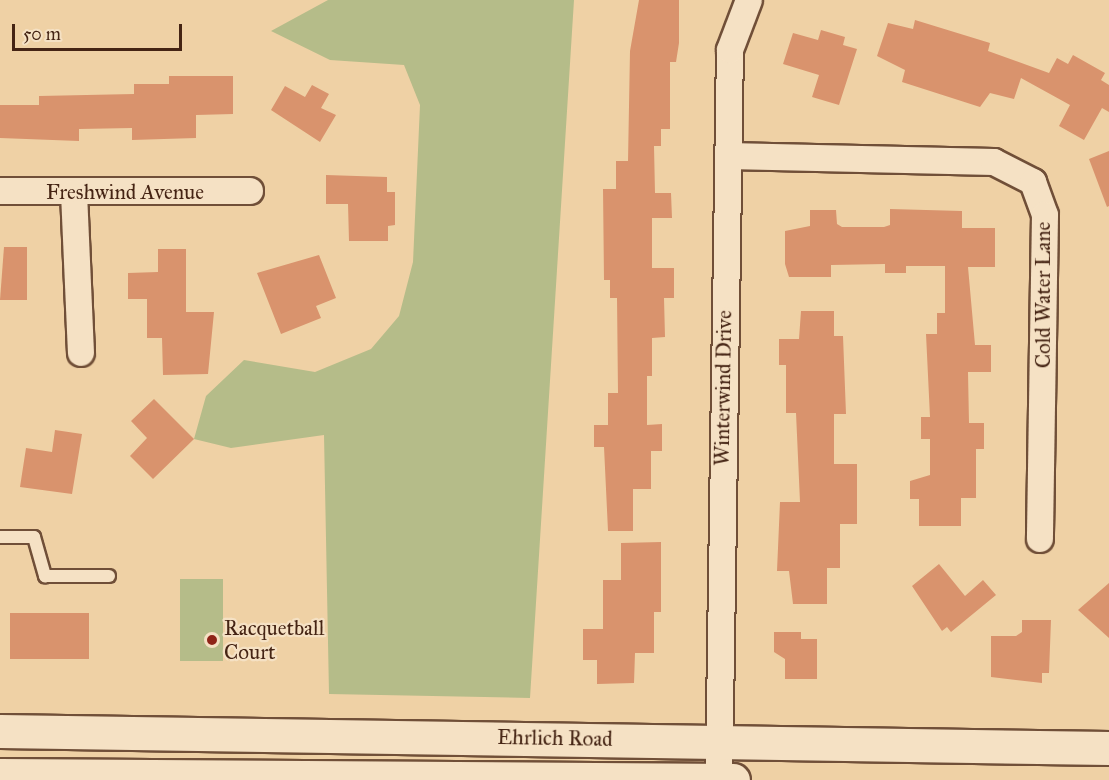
<!DOCTYPE html>
<style>
body{margin:0}
#map{position:relative;width:1109px;height:780px;overflow:hidden;background:#efd1a5;font-family:"IM FELL Great Primer",serif}
div>[style]{position:absolute}
.green>*{inset:0;background:#b5bc89;transform-origin:0 0}
.building>*{inset:0;background:#d9936d;transform-origin:0 0}
.roads{filter:drop-shadow(2px 0 #704f38) drop-shadow(-2px 0 #704f38) drop-shadow(0 2px #704f38) drop-shadow(0 -2px #704f38)}
.service>*{height:12px;margin:-6px;padding:0 6px;transform-origin:6px;border-radius:6px;background:#f5e1c4}
.minor>*{height:26px;margin:-13px;padding:0 13px;transform-origin:13px;border-radius:13px;background:#f5e1c4}
.secondary>*{height:33px;margin:-16.5px;padding:0 16.5px;transform-origin:16.5px;border-radius:16.5px;background:#f5e1c4}
.dots>*{width:16px;height:16px;translate:-50% -50%;box-sizing:border-box;border:3px solid #f5e1c4;border-radius:50%}
span{translate:-50% -50%;white-space:nowrap;text-align:center;line-height:1.15;-webkit-text-stroke:4.5px #f5e1c4;paint-order:stroke}
.street-label{font-size:21px;color:#452414}
.poi-label{font-size:21px;color:#452414}
.left{translate:0 -50%;text-align:left}
.scale{position:absolute;left:12px;top:24px;width:170px;height:27px;box-sizing:border-box;border:3px solid #452414;border-top:0;padding-left:8px;font-size:18px;line-height:21px;white-space:nowrap;color:#452414;-webkit-text-stroke:4px #f5e1c4;paint-order:stroke}
</style>
<div id="map">
<div class="green">
<div style="clip-path:polygon(328px 0,574px 0,530px 698px,329px 694px,324px 435px,231px 448px,194px 439px,206px 396px,244px 360px,315px 372px,371px 349px,399px 316px,413px 262px,420px 105px,404px 65px,330px 60px,271px 31px)"></div>
<div style="left:180px;top:579px;width:43px;height:82px"></div>
</div>
<div class="building">
<div style="clip-path:polygon(639px 0,679px 0,679px 43px,676px 62px,670px 62px,670px 129px,661px 129px,661px 146px,654px 146px,655px 193px,671px 193px,672px 218px,652px 218px,652px 268px,674px 268px,674px 298px,664px 298px,665px 337px,652px 338px,652px 376px,647px 376px,647px 425px,662px 424px,662px 451px,651px 451px,651px 489px,633px 489px,633px 531px,608px 531px,604px 447px,594px 447px,594px 425px,608px 425px,608px 393px,618px 393px,617px 298px,610px 298px,610px 280px,604px 280px,603px 189px,616px 189px,616px 161px,628px 161px,630px 51px)"></div>
<div style="clip-path:polygon(915px 20px,990px 43px,988px 51px,1049px 73px,1057px 58px,1068px 64px,1073px 55px,1105px 73px,1101px 80px,1109px 85px,1109px 112px,1102px 108px,1084px 140px,1059px 126px,1070px 105px,1021px 78px,1014px 99px,990px 93px,980px 107px,902px 82px,905px 70px,877px 56px,888px 23px,913px 29px)"></div>
<div style="clip-path:polygon(821px 30px,845px 37px,843px 45px,857px 49px,839px 105px,812px 97px,819px 75px,783px 64px,793px 33px,818px 40px)"></div>
<div style="clip-path:polygon(169px 76px,233px 76px,233px 114px,196px 115px,196px 138px,132px 140px,132px 128px,79px 129px,79px 141px,0 138px,0 105px,39px 105px,39px 96px,134px 94px,134px 84px,169px 84px)"></div>
<div style="clip-path:polygon(312px 85px,329px 94px,321px 108px,336px 115px,320px 142px,271px 110px,285px 86px,305px 97px)"></div>
<div style="clip-path:polygon(1109px 151px,1109px 206px,1107px 207px,1089px 159px)"></div>
<div style="clip-path:polygon(326px 175px,387px 177px,387px 192px,395px 192px,395px 225px,388px 226px,388px 241px,349px 241px,348px 204px,326px 204px)"></div>
<div style="clip-path:polygon(890px 209px,962px 211px,962px 228px,995px 228px,995px 267px,968px 267px,975px 345px,991px 345px,991px 372px,968px 372px,969px 423px,984px 423px,984px 449px,976px 449px,976px 498px,961px 498px,961px 526px,919px 526px,919px 499px,910px 499px,910px 481px,930px 475px,930px 439px,921px 439px,921px 417px,930px 417px,926px 334px,937px 334px,937px 313px,945px 313px,945px 266px,906px 266px,906px 273px,885px 273px,885px 264px,831px 265px,831px 277px,789px 277px,785px 264px,785px 231px,810px 226px,810px 210px,836px 210px,837px 224px,842px 227px,884px 227px,890px 225px)"></div>
<div style="clip-path:polygon(4px 247px,27px 247px,27px 300px,0 300px)"></div>
<div style="clip-path:polygon(158px 249px,186px 249px,186px 312px,214px 312px,208px 374px,163px 375px,162px 338px,147px 338px,147px 299px,128px 299px,128px 273px,158px 272px)"></div>
<div style="clip-path:polygon(319px 255px,336px 298px,316px 306px,321px 318px,281px 334px,257px 273px)"></div>
<div style="clip-path:polygon(801px 311px,834px 311px,834px 336px,843px 336px,846px 414px,834px 414px,834px 464px,857px 464px,857px 524px,840px 524px,840px 568px,827px 568px,827px 604px,793px 604px,789px 571px,777px 571px,780px 502px,800px 502px,796px 413px,786px 413px,786px 365px,779px 365px,779px 339px,799px 339px)"></div>
<div style="clip-path:polygon(154px 399px,194px 439px,153px 479px,130px 456px,147px 438px,131px 421px)"></div>
<div style="clip-path:polygon(55px 430px,82px 434px,72px 494px,20px 487px,26px 448px,52px 452px)"></div>
<div style="clip-path:polygon(661px 542px,661px 612px,654px 612px,654px 653px,635px 653px,634px 683px,597px 684px,597px 660px,583px 660px,583px 629px,603px 629px,603px 580px,621px 580px,621px 543px)"></div>
<div style="clip-path:polygon(939px 564px,965px 596px,983px 580px,996px 595px,951px 632px,947px 627px,942px 631px,912px 586px)"></div>
<div style="clip-path:polygon(1109px 583px,1109px 638px,1078px 610px)"></div>
<div style="left:10px;top:613px;width:79px;height:46px"></div>
<div style="clip-path:polygon(1022px 620px,1051px 620px,1049px 673px,1042px 673px,1042px 683px,991px 677px,991px 636px,1016px 636px,1022px 632px)"></div>
<div style="clip-path:polygon(774px 632px,801px 632px,801px 639px,817px 639px,817px 679px,785px 679px,785px 659px,774px 652px)"></div>
</div>
<div class="roads">
<div class="service">
<div style="left:0;top:537px;width:34px"></div>
<div style="left:34px;top:537px;width:41px;rotate:74.2deg"></div>
<div style="left:45px;top:576px;width:64px"></div>
</div>
<div class="minor">
<div style="left:728px;top:156px;width:266px;rotate:1.3deg"></div>
<div style="left:994px;top:162px;width:44px;rotate:27.1deg"></div>
<div style="left:1033px;top:182px;width:35px;rotate:70deg"></div>
<div style="left:1045px;top:215px;width:324px;rotate:90.9deg"></div>
<div style="left:0;top:191px;width:250px"></div>
<div style="left:74px;top:193px;width:160px;rotate:87.5deg"></div>
<div style="left:719px;top:780px;width:730px;rotate:-89.14deg"></div>
<div style="left:730px;top:50px;width:53px;rotate:-69.2deg"></div>
</div>
<div class="secondary">
<div style="left:0;top:731px;width:1109px;rotate:0.88deg"></div>
<div style="left:0;top:775px;width:733px;rotate:0.39deg"></div>
</div>
</div>
<div class="dots">
<div style="left:212px;top:640px;background:#8f2418"></div>
</div>
<div class="street-label">
<span style="left:125px;top:192px">Freshwind Avenue</span>
<span style="left:1043px;top:295px;rotate:-90deg">Cold Water Lane</span>
<span style="left:723px;top:388px;rotate:-89deg">Winterwind Drive</span>
<span style="left:555px;top:738px;rotate:1deg">Ehrlich Road</span>
</div>
<div class="poi-label">
<span class="left" style="left:224px;top:640px">Racquetball<br>Court</span>
</div>
<div class="scale">50 m</div>
</div>
